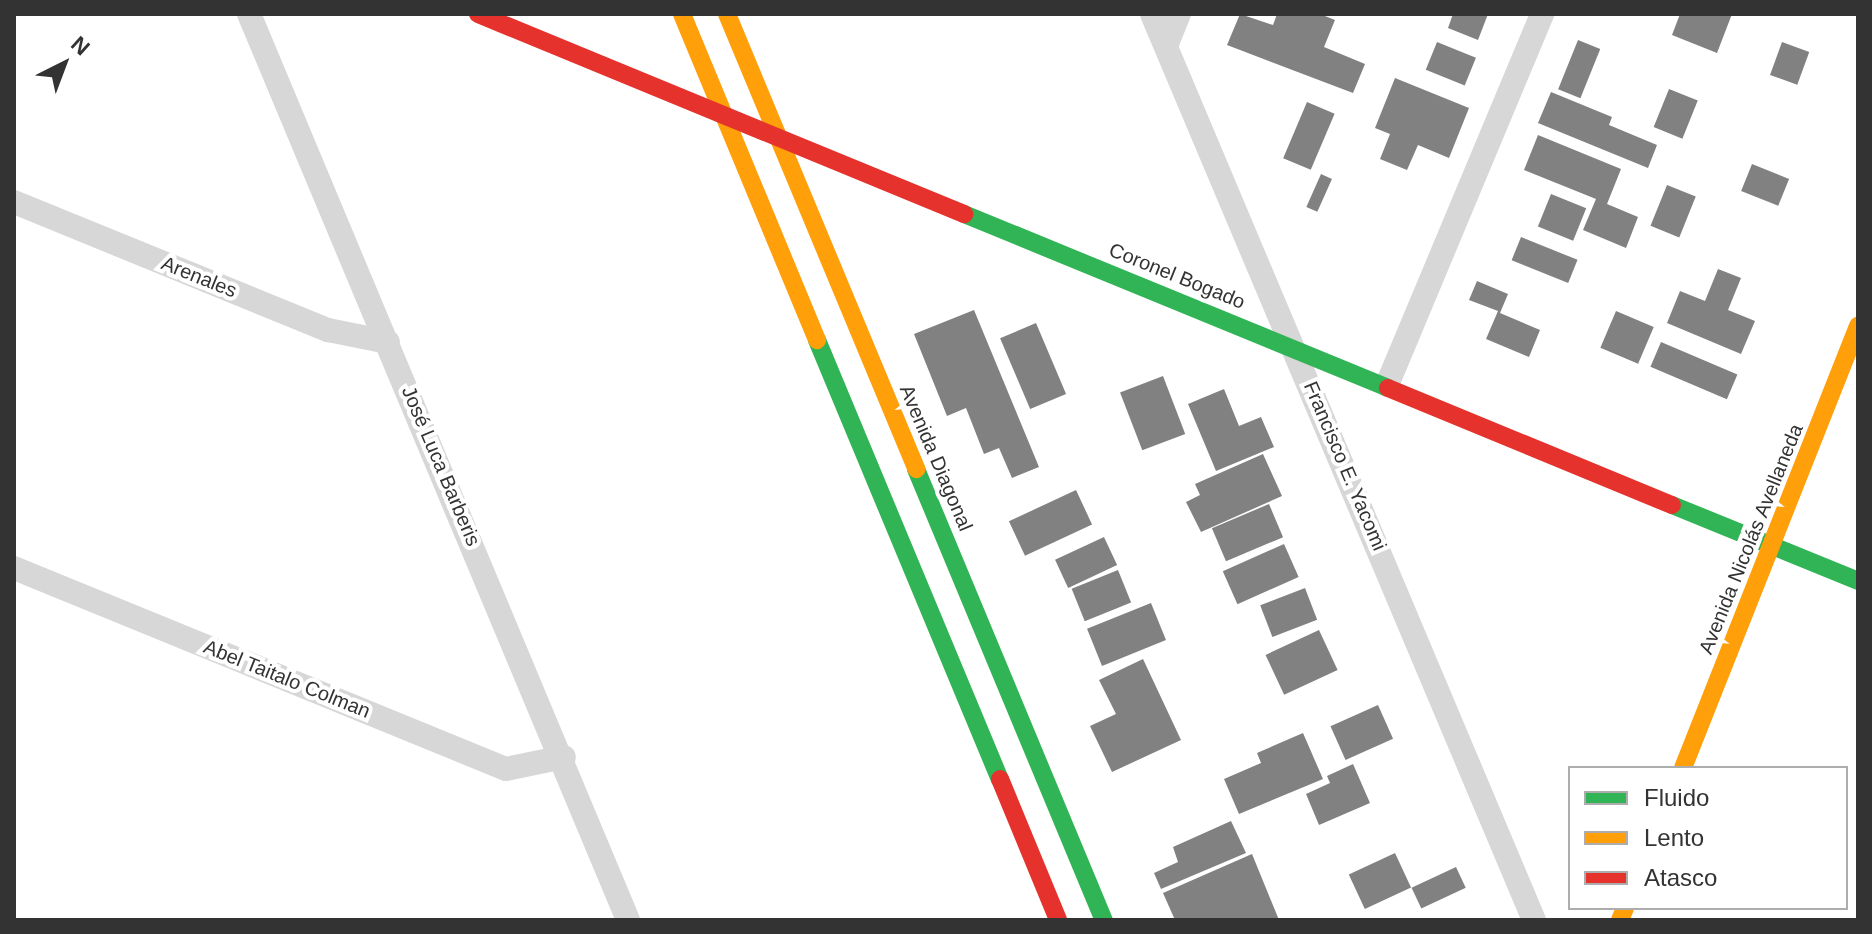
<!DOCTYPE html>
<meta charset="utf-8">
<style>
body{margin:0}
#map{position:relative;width:1872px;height:934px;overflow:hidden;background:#fff;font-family:Helvetica,sans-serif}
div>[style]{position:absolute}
.building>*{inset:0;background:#818181;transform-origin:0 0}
.street>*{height:24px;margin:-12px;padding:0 12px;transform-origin:12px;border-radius:12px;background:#d7d7d7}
.fast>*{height:18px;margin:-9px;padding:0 9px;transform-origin:9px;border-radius:9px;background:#30b455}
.slow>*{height:18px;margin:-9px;padding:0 9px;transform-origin:9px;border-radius:9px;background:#ff9f0a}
.jam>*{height:18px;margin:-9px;padding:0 9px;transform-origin:9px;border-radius:9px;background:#e5322d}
span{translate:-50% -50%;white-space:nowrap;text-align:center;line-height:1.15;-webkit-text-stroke:8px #fff;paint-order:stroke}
.street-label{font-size:20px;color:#333}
.frame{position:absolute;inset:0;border:16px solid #333;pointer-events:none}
.legend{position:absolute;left:1568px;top:766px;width:280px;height:144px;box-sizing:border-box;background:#fff;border:2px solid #adadad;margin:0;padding:10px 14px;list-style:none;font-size:24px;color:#333}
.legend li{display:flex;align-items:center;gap:16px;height:40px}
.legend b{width:40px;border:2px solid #adadad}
.north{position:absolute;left:24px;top:24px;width:80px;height:80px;-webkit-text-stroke:6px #fff;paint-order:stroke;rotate:42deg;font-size:22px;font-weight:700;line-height:32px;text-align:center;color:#333}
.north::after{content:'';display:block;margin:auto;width:28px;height:36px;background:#333;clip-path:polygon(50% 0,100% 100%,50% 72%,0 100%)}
</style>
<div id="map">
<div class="building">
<div style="clip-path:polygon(1240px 14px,1273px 25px,1277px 14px,1320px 14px,1335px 20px,1324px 47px,1365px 64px,1353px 93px,1227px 45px)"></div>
<div style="clip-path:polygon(1453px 14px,1488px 14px,1478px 40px,1448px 28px)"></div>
<div style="clip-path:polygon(1680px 14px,1732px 14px,1717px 53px,1672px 35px)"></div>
<div style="left:1578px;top:40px;width:24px;height:53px;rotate:22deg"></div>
<div style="left:1437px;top:42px;width:42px;height:30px;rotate:22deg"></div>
<div style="left:1782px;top:42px;width:29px;height:35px;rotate:20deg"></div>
<div style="clip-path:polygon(1395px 78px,1469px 108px,1449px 158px,1418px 145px,1407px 170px,1380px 159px,1390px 134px,1375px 128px)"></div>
<div style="left:1669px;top:89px;width:31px;height:41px;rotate:22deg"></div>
<div style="clip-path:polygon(1551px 92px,1612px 117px,1609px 125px,1657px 145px,1648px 168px,1538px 123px)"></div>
<div style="left:1307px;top:102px;width:30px;height:61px;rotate:23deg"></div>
<div style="clip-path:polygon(1538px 135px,1621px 169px,1607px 204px,1638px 217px,1626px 248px,1583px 230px,1596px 199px,1524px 170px)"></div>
<div style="left:1752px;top:164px;width:40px;height:29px;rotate:22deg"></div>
<div style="left:1321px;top:174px;width:12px;height:36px;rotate:24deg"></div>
<div style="left:1667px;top:185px;width:31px;height:44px;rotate:22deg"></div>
<div style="left:1551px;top:194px;width:38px;height:35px;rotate:22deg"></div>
<div style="left:1521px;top:237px;width:61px;height:25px;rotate:22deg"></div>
<div style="clip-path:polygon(1718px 269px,1741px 278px,1728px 310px,1755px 321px,1741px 354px,1667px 323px,1680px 291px,1705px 301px)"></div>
<div style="clip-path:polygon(1477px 281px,1508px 294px,1500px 313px,1540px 330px,1529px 357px,1486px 339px,1498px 311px,1469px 300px)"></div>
<div style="clip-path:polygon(974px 310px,1039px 467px,1012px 478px,999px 448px,984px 454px,966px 408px,947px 416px,914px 334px)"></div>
<div style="left:1616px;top:311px;width:41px;height:40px;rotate:23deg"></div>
<div style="left:1036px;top:323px;width:77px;height:39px;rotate:67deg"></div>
<div style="left:1661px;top:342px;width:83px;height:27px;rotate:23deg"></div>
<div style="left:1163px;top:376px;width:62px;height:46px;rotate:69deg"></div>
<div style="clip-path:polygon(1224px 389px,1239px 426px,1261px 417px,1274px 447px,1216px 471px,1188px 404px)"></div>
<div style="clip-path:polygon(1263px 454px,1282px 496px,1201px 532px,1186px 502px,1200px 495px,1195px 484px)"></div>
<div style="left:1076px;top:490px;width:38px;height:74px;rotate:65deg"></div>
<div style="left:1269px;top:504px;width:36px;height:62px;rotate:67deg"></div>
<div style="left:1104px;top:537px;width:31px;height:54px;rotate:65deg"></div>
<div style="left:1284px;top:544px;width:36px;height:67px;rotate:66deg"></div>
<div style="left:1118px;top:570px;width:35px;height:50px;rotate:68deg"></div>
<div style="left:1305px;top:588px;width:34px;height:48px;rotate:69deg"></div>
<div style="left:1151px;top:603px;width:40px;height:69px;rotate:68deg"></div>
<div style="left:1319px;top:630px;width:44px;height:59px;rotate:65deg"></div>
<div style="clip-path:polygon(1143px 659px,1181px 740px,1112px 772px,1090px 726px,1116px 714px,1099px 680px)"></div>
<div style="left:1378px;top:705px;width:37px;height:52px;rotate:66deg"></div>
<div style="clip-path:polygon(1303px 733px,1323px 779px,1239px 814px,1224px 779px,1261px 763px,1257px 753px)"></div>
<div style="clip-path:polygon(1353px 764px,1370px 803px,1319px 825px,1306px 794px,1330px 783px,1327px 776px)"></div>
<div style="clip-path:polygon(1231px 821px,1246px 853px,1161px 889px,1154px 873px,1178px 862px,1173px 847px)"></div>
<div style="left:1395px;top:853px;width:38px;height:51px;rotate:65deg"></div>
<div style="clip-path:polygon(1252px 854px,1279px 920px,1175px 920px,1163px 893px)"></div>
<div style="left:1456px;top:867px;width:23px;height:49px;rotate:65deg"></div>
</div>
<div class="street">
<div style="left:249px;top:14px;width:982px;rotate:67.3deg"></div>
<div style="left:1152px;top:14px;width:983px;rotate:67.14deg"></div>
<div style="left:1166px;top:46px;width:35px;rotate:-68deg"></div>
<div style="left:14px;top:202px;width:339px;rotate:22.2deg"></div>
<div style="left:328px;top:330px;width:61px;rotate:11.3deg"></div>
<div style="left:1387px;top:385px;width:402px;rotate:-67.3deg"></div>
<div style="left:14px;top:568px;width:531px;rotate:22.22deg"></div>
<div style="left:506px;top:769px;width:59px;rotate:-11.7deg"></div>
</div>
<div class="fast">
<div style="left:964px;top:214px;width:458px;rotate:22.3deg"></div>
<div style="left:817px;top:340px;width:476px;rotate:67.4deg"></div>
<div style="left:916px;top:469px;width:489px;rotate:67.4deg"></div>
<div style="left:1672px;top:505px;width:201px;rotate:22.2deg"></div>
</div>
<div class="slow">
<div style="left:682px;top:14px;width:353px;rotate:67.5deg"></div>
<div style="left:727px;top:14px;width:493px;rotate:67.4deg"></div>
<div style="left:1683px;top:768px;width:476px;rotate:-68.4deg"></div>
<div style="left:1620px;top:920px;width:13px;rotate:-67deg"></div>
</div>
<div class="jam">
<div style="left:478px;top:14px;width:526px;rotate:22.37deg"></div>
<div style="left:1388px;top:388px;width:307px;rotate:22.4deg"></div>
<div style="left:1000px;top:779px;width:152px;rotate:67.6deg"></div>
</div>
<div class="street-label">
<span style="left:1177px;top:276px;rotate:22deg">Coronel Bogado</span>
<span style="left:199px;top:277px;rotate:22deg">Arenales</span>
<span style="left:936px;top:458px;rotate:67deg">Avenida Diagonal</span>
<span style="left:441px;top:466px;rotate:67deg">José Luca Barberis</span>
<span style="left:1345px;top:466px;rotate:67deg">Francisco E. Yacomi</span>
<span style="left:1751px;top:539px;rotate:-68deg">Avenida Nicolás Avellaneda</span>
<span style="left:287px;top:679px;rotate:22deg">Abel Taitalo Colman</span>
</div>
<div class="frame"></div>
<ul class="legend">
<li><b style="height:10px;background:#30b455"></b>Fluido</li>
<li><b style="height:10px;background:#ff9f0a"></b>Lento</li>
<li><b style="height:10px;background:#e5322d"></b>Atasco</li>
</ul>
<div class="north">N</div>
</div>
